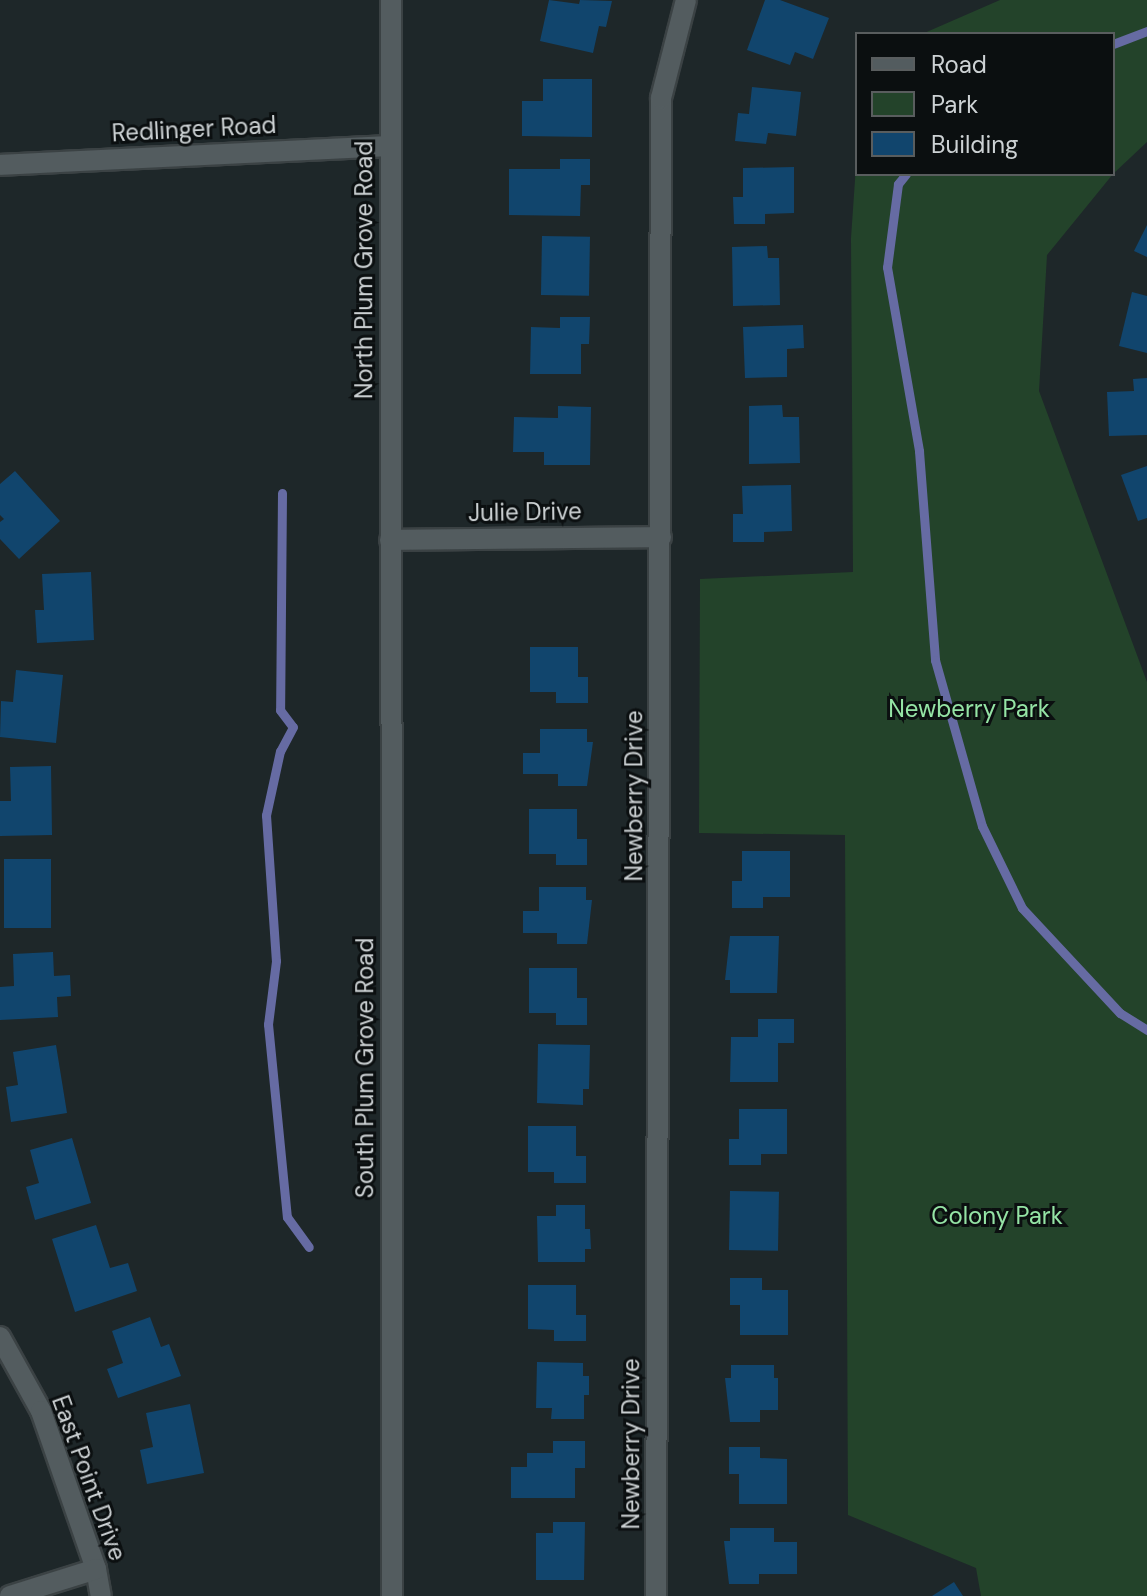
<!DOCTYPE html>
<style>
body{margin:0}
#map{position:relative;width:1147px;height:1596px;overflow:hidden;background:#1e2729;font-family:"DM Sans",sans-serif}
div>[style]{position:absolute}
.green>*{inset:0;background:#23432a}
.stream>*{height:9px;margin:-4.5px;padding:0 4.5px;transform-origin:4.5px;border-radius:4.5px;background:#666ba3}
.building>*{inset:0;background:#11456d;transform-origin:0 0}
.roads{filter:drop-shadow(2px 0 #3b4244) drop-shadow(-2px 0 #3b4244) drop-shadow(0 2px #3b4244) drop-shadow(0 -2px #3b4244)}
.minor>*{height:20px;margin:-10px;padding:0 10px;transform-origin:10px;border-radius:10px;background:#535c5f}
.tertiary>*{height:20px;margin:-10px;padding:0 10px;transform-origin:10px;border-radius:10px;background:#535c5f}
span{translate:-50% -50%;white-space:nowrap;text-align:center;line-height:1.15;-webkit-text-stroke:6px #0b0f10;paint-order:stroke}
.street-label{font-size:24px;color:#cdd2d4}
.park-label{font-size:24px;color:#95e4a5}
.legend{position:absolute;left:855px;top:32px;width:260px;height:144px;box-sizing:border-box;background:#0b0f10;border:2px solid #595d5e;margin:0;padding:10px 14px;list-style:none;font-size:24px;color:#cdd2d4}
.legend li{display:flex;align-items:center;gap:16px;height:40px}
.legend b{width:40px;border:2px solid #595d5e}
</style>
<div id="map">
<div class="green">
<div style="clip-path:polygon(1000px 0,1147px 0,1147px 142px,1113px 174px,1113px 34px,922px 34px)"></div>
<div style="clip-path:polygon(857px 151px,857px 174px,1113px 174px,1047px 255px,1039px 391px,1147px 682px,1147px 1596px,981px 1596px,976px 1568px,848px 1515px,845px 835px,699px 833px,700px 579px,853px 572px,851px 238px)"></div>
</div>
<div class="stream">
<div style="left:1113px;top:44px;width:36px;rotate:-21deg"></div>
<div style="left:906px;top:174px;width:13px;rotate:129deg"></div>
<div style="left:898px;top:184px;width:84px;rotate:97.5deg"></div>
<div style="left:887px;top:267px;width:187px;rotate:80.1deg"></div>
<div style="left:919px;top:451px;width:210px;rotate:85.6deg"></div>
<div style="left:935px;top:660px;width:173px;rotate:74.2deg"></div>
<div style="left:982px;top:826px;width:91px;rotate:64deg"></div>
<div style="left:1022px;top:908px;width:144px;rotate:47deg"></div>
<div style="left:1120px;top:1013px;width:32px;rotate:32deg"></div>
<div style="left:282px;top:493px;width:217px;rotate:90.5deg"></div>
<div style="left:280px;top:710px;width:21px;rotate:53deg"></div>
<div style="left:293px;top:727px;width:27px;rotate:118deg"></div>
<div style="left:280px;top:751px;width:66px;rotate:102.3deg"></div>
<div style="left:266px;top:815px;width:146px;rotate:86.1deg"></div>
<div style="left:276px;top:961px;width:64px;rotate:97.2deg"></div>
<div style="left:268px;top:1024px;width:194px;rotate:84.4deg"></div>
<div style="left:287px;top:1217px;width:37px;rotate:54deg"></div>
</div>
<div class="building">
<div style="clip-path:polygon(549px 0,579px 4px,580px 0,612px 1px,606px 27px,599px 26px,593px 53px,540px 41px)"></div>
<div style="clip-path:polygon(765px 0,780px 0,829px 18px,813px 59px,795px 52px,790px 65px,747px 50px)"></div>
<div style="clip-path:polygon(543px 79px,592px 79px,592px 137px,522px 136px,522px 101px,543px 101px)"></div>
<div style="clip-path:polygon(752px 87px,801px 92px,796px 136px,768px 133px,766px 144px,735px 141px,738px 113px,749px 114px)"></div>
<div style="clip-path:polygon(560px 159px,590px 159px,590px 185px,581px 185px,580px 216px,509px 215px,509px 169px,560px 169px)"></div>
<div style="clip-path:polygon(794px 167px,794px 213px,765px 214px,765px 224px,734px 224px,733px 197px,743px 197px,743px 168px)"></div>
<div style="clip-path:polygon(1147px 225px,1147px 257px,1134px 251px)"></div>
<div style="left:542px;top:236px;width:48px;height:59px;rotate:1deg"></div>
<div style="clip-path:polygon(767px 246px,768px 258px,779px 258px,780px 305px,733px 306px,732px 247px)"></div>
<div style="clip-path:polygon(1132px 292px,1147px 296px,1147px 353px,1119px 346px)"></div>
<div style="clip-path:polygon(560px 317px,590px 317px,589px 344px,581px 344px,581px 374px,530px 374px,531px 327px,560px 328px)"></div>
<div style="clip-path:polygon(803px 325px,804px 348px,787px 349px,787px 377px,745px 378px,743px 327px)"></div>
<div style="clip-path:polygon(1147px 378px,1147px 435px,1109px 436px,1107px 392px,1134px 391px,1133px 379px)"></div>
<div style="clip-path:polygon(782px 405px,783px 417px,799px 417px,800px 463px,749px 464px,749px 406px)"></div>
<div style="clip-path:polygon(558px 406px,591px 407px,590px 465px,544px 465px,544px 452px,513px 452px,514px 417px,558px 418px)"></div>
<div style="clip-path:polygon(1147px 466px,1147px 518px,1138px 521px,1121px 475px)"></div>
<div style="clip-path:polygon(15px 471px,60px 521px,19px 559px,0 539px,0 522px,4px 519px,0 515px,0 484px)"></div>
<div style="clip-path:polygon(791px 485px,792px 531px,764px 532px,764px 542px,733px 542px,733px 514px,743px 514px,742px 486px)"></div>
<div style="clip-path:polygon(91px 572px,94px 640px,37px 643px,35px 610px,44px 610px,42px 574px)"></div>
<div style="clip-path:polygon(530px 647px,578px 647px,578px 677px,588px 677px,588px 703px,556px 703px,556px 692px,530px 692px)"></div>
<div style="clip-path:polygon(16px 670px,63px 675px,56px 743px,0 737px,1px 701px,13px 702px)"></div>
<div style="clip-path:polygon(540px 729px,587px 729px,587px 742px,593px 742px,587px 786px,558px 786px,558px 774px,523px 774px,523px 753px,540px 753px)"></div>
<div style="clip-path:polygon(51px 766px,52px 835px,0 836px,0 801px,11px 801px,10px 767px)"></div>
<div style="clip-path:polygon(529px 809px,577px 809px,577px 839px,587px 839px,587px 865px,556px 865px,556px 854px,529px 854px)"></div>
<div style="clip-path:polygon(742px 851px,790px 851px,790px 897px,763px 897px,763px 908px,732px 908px,732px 881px,742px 881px)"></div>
<div style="left:4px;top:859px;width:47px;height:69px"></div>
<div style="clip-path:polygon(539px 887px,586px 887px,586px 900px,592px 900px,587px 944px,557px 944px,557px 933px,523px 933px,523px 911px,539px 911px)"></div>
<div style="clip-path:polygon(730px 936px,779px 936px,777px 993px,730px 993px,730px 980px,725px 980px)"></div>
<div style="clip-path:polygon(53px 952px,54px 976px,70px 975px,71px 996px,57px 997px,58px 1017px,0 1020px,0 987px,14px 986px,13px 954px)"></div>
<div style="clip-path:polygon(529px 968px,577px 968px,577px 998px,587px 998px,587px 1025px,556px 1025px,556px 1013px,529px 1013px)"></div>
<div style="clip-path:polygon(758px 1019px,794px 1019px,794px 1043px,778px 1043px,778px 1082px,730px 1082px,731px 1037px,758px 1037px)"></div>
<div style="clip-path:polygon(538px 1044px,590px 1045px,589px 1089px,583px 1089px,583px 1105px,537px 1103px)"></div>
<div style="clip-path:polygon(56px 1045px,67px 1113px,11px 1122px,6px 1087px,18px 1085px,13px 1052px)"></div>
<div style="clip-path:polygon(739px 1109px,787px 1109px,787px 1154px,761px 1154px,761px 1165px,729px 1165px,729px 1139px,739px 1139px)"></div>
<div style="clip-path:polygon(528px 1126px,576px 1126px,576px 1156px,586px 1156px,586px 1183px,554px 1183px,554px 1172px,528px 1172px)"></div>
<div style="clip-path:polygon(72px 1138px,91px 1203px,35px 1220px,26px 1187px,39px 1183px,30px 1150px)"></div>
<div style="left:730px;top:1191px;width:49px;height:59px;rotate:1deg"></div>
<div style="clip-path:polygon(556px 1205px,585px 1205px,585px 1229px,590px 1229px,591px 1249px,585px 1249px,585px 1262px,538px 1262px,537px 1216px,556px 1216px)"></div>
<div style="clip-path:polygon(96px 1225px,110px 1268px,128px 1263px,137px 1291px,75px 1312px,52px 1239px)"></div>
<div style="clip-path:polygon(730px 1278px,762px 1278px,762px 1290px,788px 1290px,788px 1335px,740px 1335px,740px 1305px,730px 1305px)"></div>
<div style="clip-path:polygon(528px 1285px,576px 1285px,576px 1315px,586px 1315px,586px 1341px,554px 1341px,554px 1330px,528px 1329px)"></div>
<div style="clip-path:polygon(150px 1317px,161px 1347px,169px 1344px,181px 1376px,118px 1398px,107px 1369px,123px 1363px,112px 1331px)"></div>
<div style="clip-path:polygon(537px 1362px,583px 1363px,583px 1376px,589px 1376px,589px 1395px,584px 1395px,584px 1419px,551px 1419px,552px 1408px,536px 1408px)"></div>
<div style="clip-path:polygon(731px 1365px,774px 1365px,774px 1378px,778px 1378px,778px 1410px,760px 1410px,760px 1422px,730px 1422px,725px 1378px,731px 1378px)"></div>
<div style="clip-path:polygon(190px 1404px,204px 1473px,147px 1484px,140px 1450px,153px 1447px,146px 1413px)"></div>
<div style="clip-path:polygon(553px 1441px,585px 1441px,585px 1468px,575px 1468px,575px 1498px,511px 1498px,511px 1467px,527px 1467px,527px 1453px,553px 1453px)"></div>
<div style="clip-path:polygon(729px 1447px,760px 1447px,760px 1458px,787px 1459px,787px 1504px,739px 1504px,739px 1474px,729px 1474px)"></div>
<div style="clip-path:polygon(553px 1522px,585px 1522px,584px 1580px,536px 1580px,536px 1533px,553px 1533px)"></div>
<div style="clip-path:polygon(730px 1528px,774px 1528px,774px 1542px,797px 1542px,797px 1574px,759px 1574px,759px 1584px,729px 1584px,724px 1541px,730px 1541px)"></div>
<div style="clip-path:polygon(954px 1582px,963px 1596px,932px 1596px)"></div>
</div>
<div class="roads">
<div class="minor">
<div style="left:0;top:165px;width:390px;rotate:-2.8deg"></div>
<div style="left:390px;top:540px;width:271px;rotate:-0.6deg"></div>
<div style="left:0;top:1337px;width:85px;rotate:61deg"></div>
<div style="left:41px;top:1411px;width:167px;rotate:70.8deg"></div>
<div style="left:96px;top:1569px;width:27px;rotate:80deg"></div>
<div style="left:10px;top:1596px;width:90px;rotate:-17.4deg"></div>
<div style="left:656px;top:1596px;width:1498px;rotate:-89.81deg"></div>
<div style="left:661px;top:98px;width:101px;rotate:-75.7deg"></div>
</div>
<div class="tertiary">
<div style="left:391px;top:0;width:1596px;rotate:89.96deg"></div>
</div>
</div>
<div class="street-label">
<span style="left:194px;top:129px;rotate:-3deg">Redlinger Road</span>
<span style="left:364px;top:270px;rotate:-90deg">North Plum Grove Road</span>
<span style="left:525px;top:512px;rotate:-1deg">Julie Drive</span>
<span style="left:634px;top:796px;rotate:-90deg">Newberry Drive</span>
<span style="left:365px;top:1068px;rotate:-90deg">South Plum Grove Road</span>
<span style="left:631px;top:1444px;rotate:-90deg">Newberry Drive</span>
<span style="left:89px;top:1478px;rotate:70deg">East Point Drive</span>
</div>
<div class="park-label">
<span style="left:969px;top:709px">Newberry Park</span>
<span style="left:997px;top:1216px">Colony Park</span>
</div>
<ul class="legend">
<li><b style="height:10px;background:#535c5f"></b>Road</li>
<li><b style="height:22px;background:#23432a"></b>Park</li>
<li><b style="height:22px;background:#11456d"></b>Building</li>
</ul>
</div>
